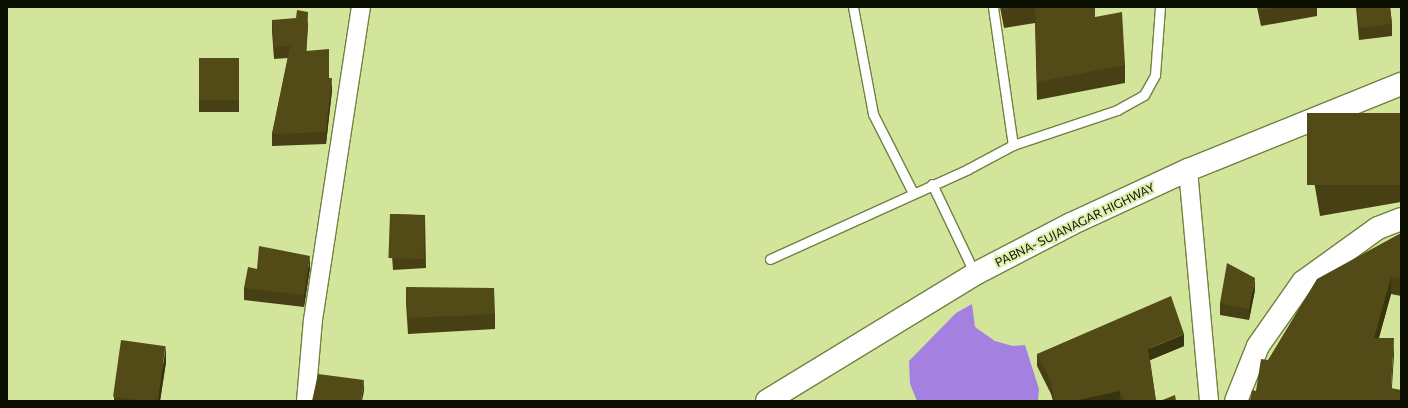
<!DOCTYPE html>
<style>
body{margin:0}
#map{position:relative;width:1408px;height:408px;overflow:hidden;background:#ddeeac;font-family:Commissioner,sans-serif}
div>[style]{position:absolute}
.built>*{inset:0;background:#d3e59b;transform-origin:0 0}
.water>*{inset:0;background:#a481e0}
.roads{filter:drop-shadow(1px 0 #728042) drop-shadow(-1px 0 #728042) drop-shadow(0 1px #728042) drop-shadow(0 -1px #728042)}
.lane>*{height:9px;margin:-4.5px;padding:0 4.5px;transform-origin:4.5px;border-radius:4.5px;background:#fff}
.street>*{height:18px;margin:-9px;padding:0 9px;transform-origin:9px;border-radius:9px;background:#fff}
.primary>*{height:22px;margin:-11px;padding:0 11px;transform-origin:11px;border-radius:11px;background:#fff}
.highway>*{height:22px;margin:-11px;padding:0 11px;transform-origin:11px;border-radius:11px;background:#fff}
.wall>*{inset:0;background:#474014;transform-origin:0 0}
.shaded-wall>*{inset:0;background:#393410}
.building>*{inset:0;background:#524a17;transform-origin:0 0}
span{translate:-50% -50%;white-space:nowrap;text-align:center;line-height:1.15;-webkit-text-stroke:4px #ddeeac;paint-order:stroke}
.street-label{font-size:12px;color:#0b0f00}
.frame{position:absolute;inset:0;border:8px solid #0b0f00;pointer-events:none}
</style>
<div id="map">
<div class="built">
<div style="left:7px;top:7px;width:1394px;height:394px"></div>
</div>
<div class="water">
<div style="clip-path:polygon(972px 304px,975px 327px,995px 341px,1013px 346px,1025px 345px,1039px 389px,1038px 401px,917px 401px,910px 384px,909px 361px,956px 313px)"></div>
</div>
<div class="roads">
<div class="lane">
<div style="left:853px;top:7px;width:109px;rotate:79.4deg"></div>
<div style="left:873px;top:114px;width:89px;rotate:63.1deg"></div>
<div style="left:993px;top:7px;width:139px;rotate:81.8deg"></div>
<div style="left:932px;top:184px;width:100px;rotate:64.5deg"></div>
<div style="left:770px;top:259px;width:217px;rotate:-24.4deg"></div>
<div style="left:968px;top:169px;width:51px;rotate:-28.1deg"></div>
<div style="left:1013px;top:145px;width:110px;rotate:-18.6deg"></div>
<div style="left:1117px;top:110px;width:31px;rotate:-29deg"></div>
<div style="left:1144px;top:95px;width:23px;rotate:-61deg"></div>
<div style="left:1155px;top:75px;width:68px;rotate:-85.8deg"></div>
</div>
<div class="street">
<div style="left:1188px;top:170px;width:232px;rotate:84.8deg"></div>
<div style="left:306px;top:401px;width:81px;rotate:-85.1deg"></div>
<div style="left:313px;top:320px;width:317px;rotate:-81.3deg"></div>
</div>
<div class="primary">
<div style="left:767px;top:401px;width:244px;rotate:-31.4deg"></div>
<div style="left:975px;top:274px;width:108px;rotate:-27.5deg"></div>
<div style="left:1071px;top:224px;width:129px;rotate:-24.8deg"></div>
<div style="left:1188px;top:170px;width:230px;rotate:-22deg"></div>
</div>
<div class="highway">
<div style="left:1236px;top:401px;width:59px;rotate:-68.2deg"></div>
<div style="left:1258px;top:346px;width:78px;rotate:-54.9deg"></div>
<div style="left:1303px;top:282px;width:92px;rotate:-35.8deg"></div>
<div style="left:1378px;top:228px;width:25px;rotate:-21deg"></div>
</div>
</div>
<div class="wall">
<div style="clip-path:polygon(1000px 7px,1095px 7px,1095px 17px,1125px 65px,1125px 83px,1037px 100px,1035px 23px,1004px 28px)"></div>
<div style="clip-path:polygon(1257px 7px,1317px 7px,1317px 16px,1261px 26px)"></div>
<div style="clip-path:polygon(1356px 7px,1390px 7px,1392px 24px,1392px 36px,1359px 40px)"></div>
<div style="clip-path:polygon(272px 20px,308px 23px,306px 51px,329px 78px,332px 90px,326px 144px,272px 146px,272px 134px,288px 58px,274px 59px,272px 32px)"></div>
<div style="left:239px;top:58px;width:54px;height:40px;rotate:90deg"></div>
<div style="clip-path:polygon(1401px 113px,1401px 202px,1320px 216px,1308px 146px,1308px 129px)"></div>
<div style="clip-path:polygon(390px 214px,425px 215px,426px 268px,393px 270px,390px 226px)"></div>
<div style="clip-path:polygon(1401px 233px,1401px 296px,1391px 294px,1379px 338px,1394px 355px,1256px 391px,1268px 360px)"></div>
<div style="clip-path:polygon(310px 268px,304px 307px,244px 300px,244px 288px,257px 269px)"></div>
<div style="clip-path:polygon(406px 287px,495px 314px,495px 329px,408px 334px,406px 303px)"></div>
<div style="clip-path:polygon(1255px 290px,1249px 320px,1220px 315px,1220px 303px)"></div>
<div style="clip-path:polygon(1184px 346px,1150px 360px,1156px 401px,1053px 401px,1051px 394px,1037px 366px,1037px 354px)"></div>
<div style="clip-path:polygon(166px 362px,160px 401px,114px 401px,114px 397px)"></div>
</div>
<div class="shaded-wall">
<div style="clip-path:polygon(308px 12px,308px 23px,306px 62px,306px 51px)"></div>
<div style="clip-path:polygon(332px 78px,332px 90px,326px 144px,326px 132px)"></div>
<div style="clip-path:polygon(310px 256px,310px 268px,304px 307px,304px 295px)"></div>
<div style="clip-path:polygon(1391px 277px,1391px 294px,1374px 355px,1374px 338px)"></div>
<div style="clip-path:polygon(1255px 278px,1255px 290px,1249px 320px,1249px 309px)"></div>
<div style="clip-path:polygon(1184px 334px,1184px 346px,1148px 361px,1148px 349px)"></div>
<div style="clip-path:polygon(1394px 338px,1394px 355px,1391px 401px,1391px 388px)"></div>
<div style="clip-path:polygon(166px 346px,166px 362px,160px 401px,158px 401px,158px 398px)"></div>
<div style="clip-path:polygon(364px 380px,364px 391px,362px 401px,361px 401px)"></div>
<div style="clip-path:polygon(1120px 391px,1120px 401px,1073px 401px)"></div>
</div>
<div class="building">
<div style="clip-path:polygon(1003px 7px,1021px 7px,1004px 9px)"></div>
<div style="clip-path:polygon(1035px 7px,1095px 7px,1095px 17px,1122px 12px,1125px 65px,1037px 82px)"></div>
<div style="clip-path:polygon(1260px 7px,1278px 7px,1261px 10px)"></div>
<div style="clip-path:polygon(1357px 7px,1390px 7px,1392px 24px,1359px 28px)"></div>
<div style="clip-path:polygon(297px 10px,308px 12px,306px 51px,329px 49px,329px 78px,332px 78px,326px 132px,272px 134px,290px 46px,274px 47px,272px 20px,296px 18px)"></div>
<div style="left:239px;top:58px;width:42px;height:40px;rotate:90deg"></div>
<div style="left:1401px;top:113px;width:72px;height:94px;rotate:90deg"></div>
<div style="left:390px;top:214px;width:35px;height:44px;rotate:2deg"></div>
<div style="clip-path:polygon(1401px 233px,1401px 279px,1391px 277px,1374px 338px,1394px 338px,1391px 388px,1401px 390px,1401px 401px,1250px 401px,1252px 390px,1256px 391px,1261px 359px,1268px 360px,1317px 279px)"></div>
<div style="clip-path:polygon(259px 246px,310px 256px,304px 295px,244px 288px,248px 267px,257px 269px)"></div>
<div style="clip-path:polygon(1227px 263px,1255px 278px,1249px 309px,1220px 303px)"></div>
<div style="clip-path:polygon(406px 287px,494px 288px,495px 314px,408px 318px)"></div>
<div style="clip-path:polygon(1171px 296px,1184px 334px,1148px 349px,1156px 401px,1124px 401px,1120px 391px,1073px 401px,1055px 401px,1051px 381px,1037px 354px)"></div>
<div style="left:121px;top:340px;width:45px;height:57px;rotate:8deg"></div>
<div style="clip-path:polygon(318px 374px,364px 380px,361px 401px,312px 401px)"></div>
<div style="clip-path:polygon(1175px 395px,1176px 401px,1160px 401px)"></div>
</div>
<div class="street-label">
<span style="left:1075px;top:225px;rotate:-26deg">PABNA- SUJANAGAR HIGHWAY</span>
</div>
<div class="frame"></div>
</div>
